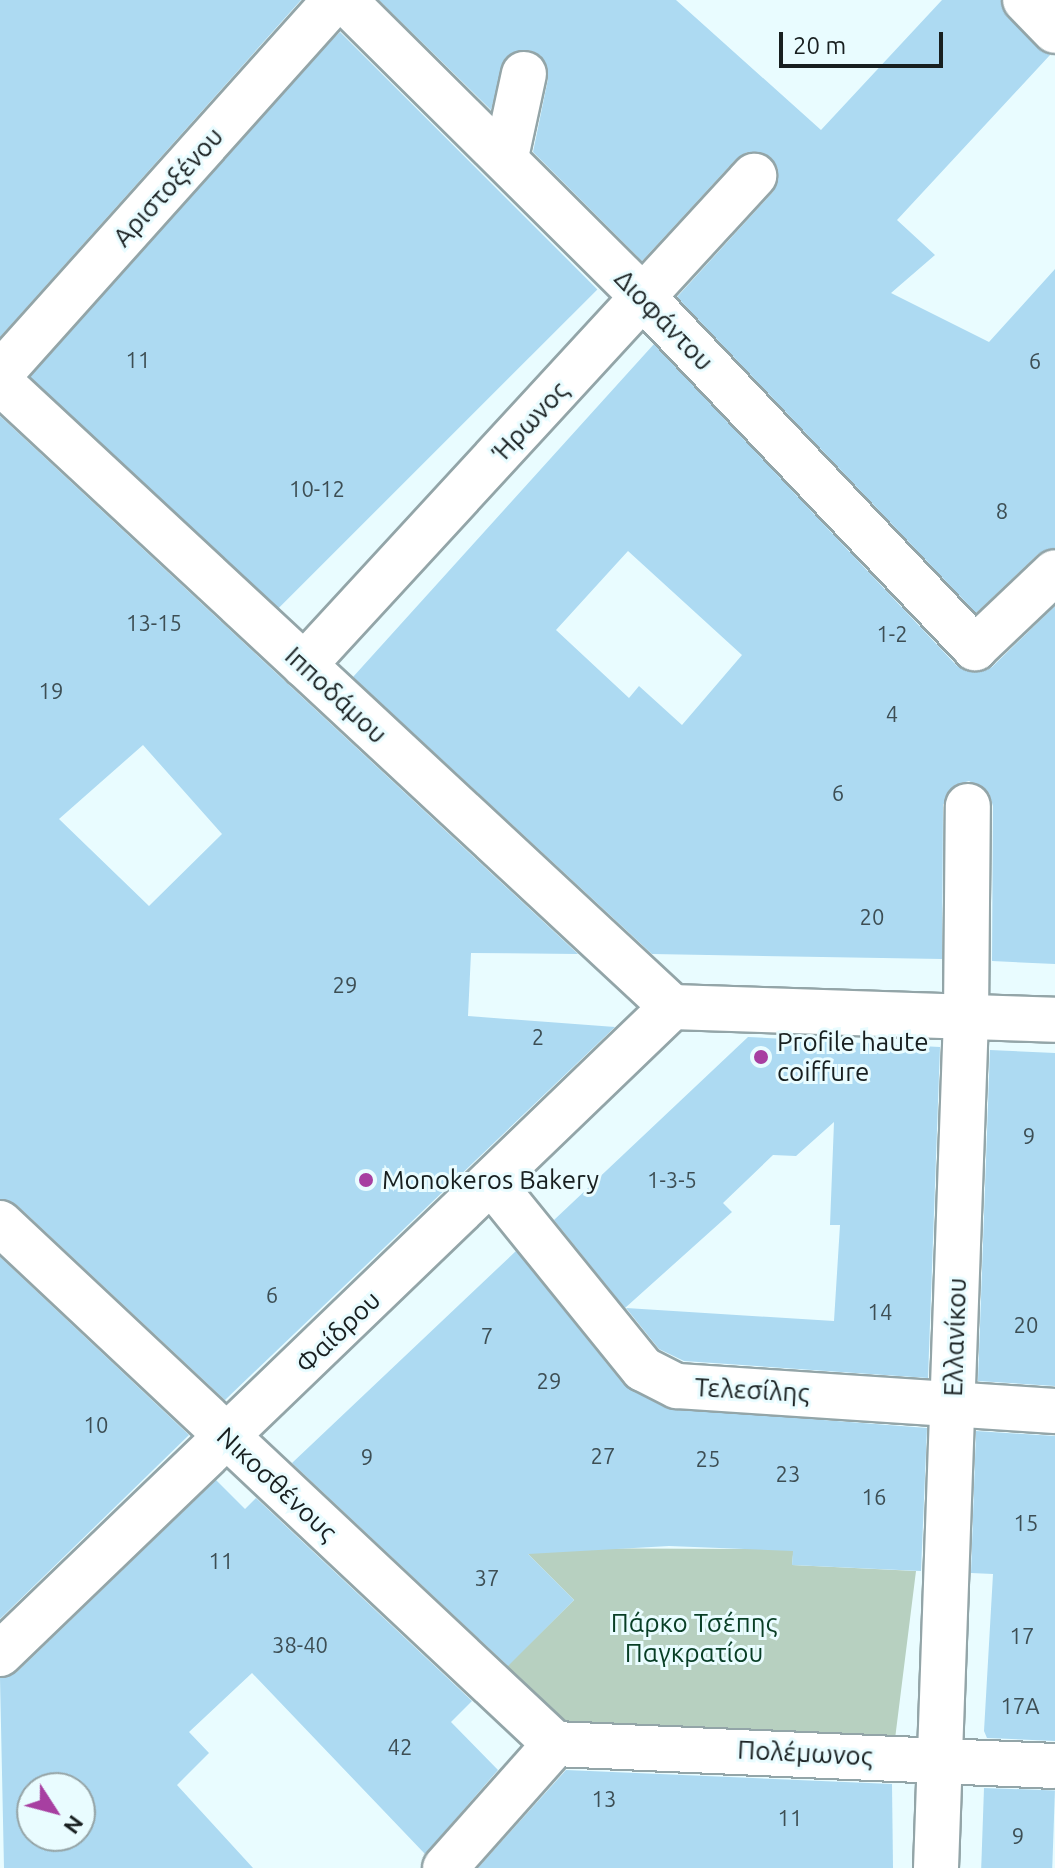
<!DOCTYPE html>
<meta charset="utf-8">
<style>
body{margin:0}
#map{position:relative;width:1055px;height:1868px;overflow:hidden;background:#e9fcff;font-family:Ubuntu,sans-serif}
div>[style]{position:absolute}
.green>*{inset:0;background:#b7d0c0}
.building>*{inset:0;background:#addaf2;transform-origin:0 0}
.roads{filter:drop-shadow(2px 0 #93a5a8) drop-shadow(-2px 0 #93a5a8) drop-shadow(0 2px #93a5a8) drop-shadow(0 -2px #93a5a8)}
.minor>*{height:44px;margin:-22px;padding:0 22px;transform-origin:22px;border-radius:22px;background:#fff}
.dots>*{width:22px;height:22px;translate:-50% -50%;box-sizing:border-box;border:4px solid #e9fcff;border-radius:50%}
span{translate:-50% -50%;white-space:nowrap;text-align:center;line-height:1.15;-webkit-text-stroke:6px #e9fcff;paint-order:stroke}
.number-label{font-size:22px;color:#3d4e54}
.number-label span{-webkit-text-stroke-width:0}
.street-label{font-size:26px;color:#181f20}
.poi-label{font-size:26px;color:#181f20}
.left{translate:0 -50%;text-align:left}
.park-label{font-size:26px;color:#083e25}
.north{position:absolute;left:16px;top:1772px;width:80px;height:80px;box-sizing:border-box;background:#e9fcff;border:2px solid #95a4a6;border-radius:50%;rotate:126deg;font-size:22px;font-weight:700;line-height:32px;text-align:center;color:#181f20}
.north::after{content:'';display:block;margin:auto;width:28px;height:36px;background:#a73fa1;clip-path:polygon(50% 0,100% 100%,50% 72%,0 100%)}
.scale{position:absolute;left:779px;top:32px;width:164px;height:36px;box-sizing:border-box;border:4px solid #181f20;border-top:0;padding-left:10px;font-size:24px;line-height:28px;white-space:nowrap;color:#181f20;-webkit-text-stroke:6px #e9fcff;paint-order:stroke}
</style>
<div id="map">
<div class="green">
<div style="clip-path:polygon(794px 1544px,792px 1565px,916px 1571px,895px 1739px,565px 1723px,507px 1666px,574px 1600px,522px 1548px,741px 1549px)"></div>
</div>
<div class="building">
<div style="clip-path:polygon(0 0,301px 0,0 337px)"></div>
<div style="clip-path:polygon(379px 0,676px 0,821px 130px,942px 0,1001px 0,1007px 17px,1050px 55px,897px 220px,935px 255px,891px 293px,989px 342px,1055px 269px,1055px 548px,1038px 554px,976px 613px,677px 297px,773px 192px,778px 169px,770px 157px,747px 152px,736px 159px,642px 261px,533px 152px,548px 79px,541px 56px,529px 50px,506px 57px,491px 110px)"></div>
<div style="left:340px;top:32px;width:364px;height:463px;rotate:45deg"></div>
<div style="clip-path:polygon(evenodd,654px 344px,957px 666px,980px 672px,992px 667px,1055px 606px,1055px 964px,992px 961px,993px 806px,989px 793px,969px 781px,955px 785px,943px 805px,942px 959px,652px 954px,353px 677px,654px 344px,628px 551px,742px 655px,682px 725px,639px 686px,629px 698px,556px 630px,628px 551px)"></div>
<div style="clip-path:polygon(evenodd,0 416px,578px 954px,471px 953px,468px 1016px,615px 1027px,225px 1400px,17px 1205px,0 1199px,0 416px,143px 745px,222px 834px,149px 906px,59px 819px,143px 745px)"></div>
<div style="clip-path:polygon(748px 1037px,940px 1047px,928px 1378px,684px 1361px,659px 1349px,626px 1308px,834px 1321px,840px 1225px,830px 1225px,834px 1122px,796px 1156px,773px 1155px,723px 1203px,732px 1212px,625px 1308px,554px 1220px)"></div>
<div style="clip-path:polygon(990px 1050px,1055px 1053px,1055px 1386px,978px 1381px)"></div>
<div style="clip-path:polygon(516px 1251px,624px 1385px,666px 1408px,927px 1428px,921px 1571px,792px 1565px,793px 1551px,669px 1546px,528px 1554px,574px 1600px,508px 1666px,292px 1463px)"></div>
<div style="clip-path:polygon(0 1257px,189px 1435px,0 1619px)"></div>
<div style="clip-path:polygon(976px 1431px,1055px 1436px,1055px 1741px,987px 1738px,984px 1731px,993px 1574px,971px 1573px)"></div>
<div style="clip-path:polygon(evenodd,216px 1480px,245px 1509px,256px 1498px,472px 1701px,451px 1722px,498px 1770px,425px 1854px,252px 1673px,189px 1732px,209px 1753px,177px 1785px,253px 1868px,4px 1868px,0 1678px,17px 1672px,216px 1480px,32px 1788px,80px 1788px,80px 1836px,32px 1836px,32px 1788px)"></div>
<div style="clip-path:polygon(566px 1770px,892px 1784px,893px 1868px,478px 1868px)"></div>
<div style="left:984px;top:1788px;width:71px;height:80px;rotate:2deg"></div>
</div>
<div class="roads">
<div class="minor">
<div style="left:344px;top:0;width:423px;rotate:44.8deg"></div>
<div style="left:644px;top:298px;width:482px;rotate:46.6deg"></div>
<div style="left:975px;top:648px;width:110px;rotate:-43.5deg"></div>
<div style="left:1025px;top:0;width:43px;rotate:45.9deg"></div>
<div style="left:506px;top:157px;width:85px;rotate:-77.8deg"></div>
<div style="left:0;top:374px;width:502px;rotate:-48.15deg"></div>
<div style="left:0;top:382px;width:918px;rotate:42.92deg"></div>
<div style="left:304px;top:665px;width:665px;rotate:-47.38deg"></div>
<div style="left:672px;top:1007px;width:383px;rotate:1.9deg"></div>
<div style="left:493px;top:1184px;width:238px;rotate:51deg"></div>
<div style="left:643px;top:1369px;width:38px;rotate:27deg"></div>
<div style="left:677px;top:1386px;width:379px;rotate:3.8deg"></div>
<div style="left:0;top:1223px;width:761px;rotate:43.19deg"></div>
<div style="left:0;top:1654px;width:933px;rotate:-43.91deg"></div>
<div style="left:555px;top:1744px;width:500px;rotate:2.52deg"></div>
<div style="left:445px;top:1868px;width:166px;rotate:-48.4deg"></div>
<div style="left:936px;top:1868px;width:852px;rotate:-87.98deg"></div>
<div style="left:966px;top:1017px;width:211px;rotate:-89.5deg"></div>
</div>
</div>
<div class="dots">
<div style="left:761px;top:1057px;background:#a73fa1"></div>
<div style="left:366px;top:1180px;background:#a73fa1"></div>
</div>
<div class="number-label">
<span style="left:138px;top:360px">11</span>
<span style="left:1035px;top:361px">6</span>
<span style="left:317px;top:489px">10-12</span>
<span style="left:1002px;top:511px">8</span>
<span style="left:154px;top:623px">13-15</span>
<span style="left:892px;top:634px">1-2</span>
<span style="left:51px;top:691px">19</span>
<span style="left:892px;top:714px">4</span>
<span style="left:838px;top:793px">6</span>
<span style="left:872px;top:917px">20</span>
<span style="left:345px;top:985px">29</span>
<span style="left:538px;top:1037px">2</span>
<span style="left:1029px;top:1136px">9</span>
<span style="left:672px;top:1180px">1-3-5</span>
<span style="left:272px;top:1295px">6</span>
<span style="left:880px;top:1312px">14</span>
<span style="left:1026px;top:1325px">20</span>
<span style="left:487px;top:1336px">7</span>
<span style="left:549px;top:1381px">29</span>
<span style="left:96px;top:1425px">10</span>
<span style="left:603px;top:1456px">27</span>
<span style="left:367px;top:1457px">9</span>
<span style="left:708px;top:1459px">25</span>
<span style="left:788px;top:1474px">23</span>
<span style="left:874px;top:1497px">16</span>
<span style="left:1026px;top:1523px">15</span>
<span style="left:221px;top:1561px">11</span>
<span style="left:487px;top:1578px">37</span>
<span style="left:1022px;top:1636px">17</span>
<span style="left:300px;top:1645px">38-40</span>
<span style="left:1020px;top:1706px">17A</span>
<span style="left:400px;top:1747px">42</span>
<span style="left:604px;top:1799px">13</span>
<span style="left:790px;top:1818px">11</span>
<span style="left:1018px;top:1836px">9</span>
</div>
<div class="street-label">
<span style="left:168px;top:187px;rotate:-48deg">Αριστοξένου</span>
<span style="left:664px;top:320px;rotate:46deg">Διοφάντου</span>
<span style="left:530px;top:421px;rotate:-47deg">Ήρωνος</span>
<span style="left:336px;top:695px;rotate:43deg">Ιπποδάμου</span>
<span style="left:338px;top:1332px;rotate:-44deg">Φαίδρου</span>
<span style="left:955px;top:1337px;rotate:-88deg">Ελλανίκου</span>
<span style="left:752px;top:1390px;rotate:3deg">Τελεσίλης</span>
<span style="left:277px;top:1484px;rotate:43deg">Νικοσθένους</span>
<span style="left:805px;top:1753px;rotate:3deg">Πολέμωνος</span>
</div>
<div class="poi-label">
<span class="left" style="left:777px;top:1057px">Profile haute<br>coiffure</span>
<span class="left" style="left:382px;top:1180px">Monokeros Bakery</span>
</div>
<div class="park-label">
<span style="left:694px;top:1638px">Πάρκο Τσέπης<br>Παγκρατίου</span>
</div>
<div class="north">N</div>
<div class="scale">20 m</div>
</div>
